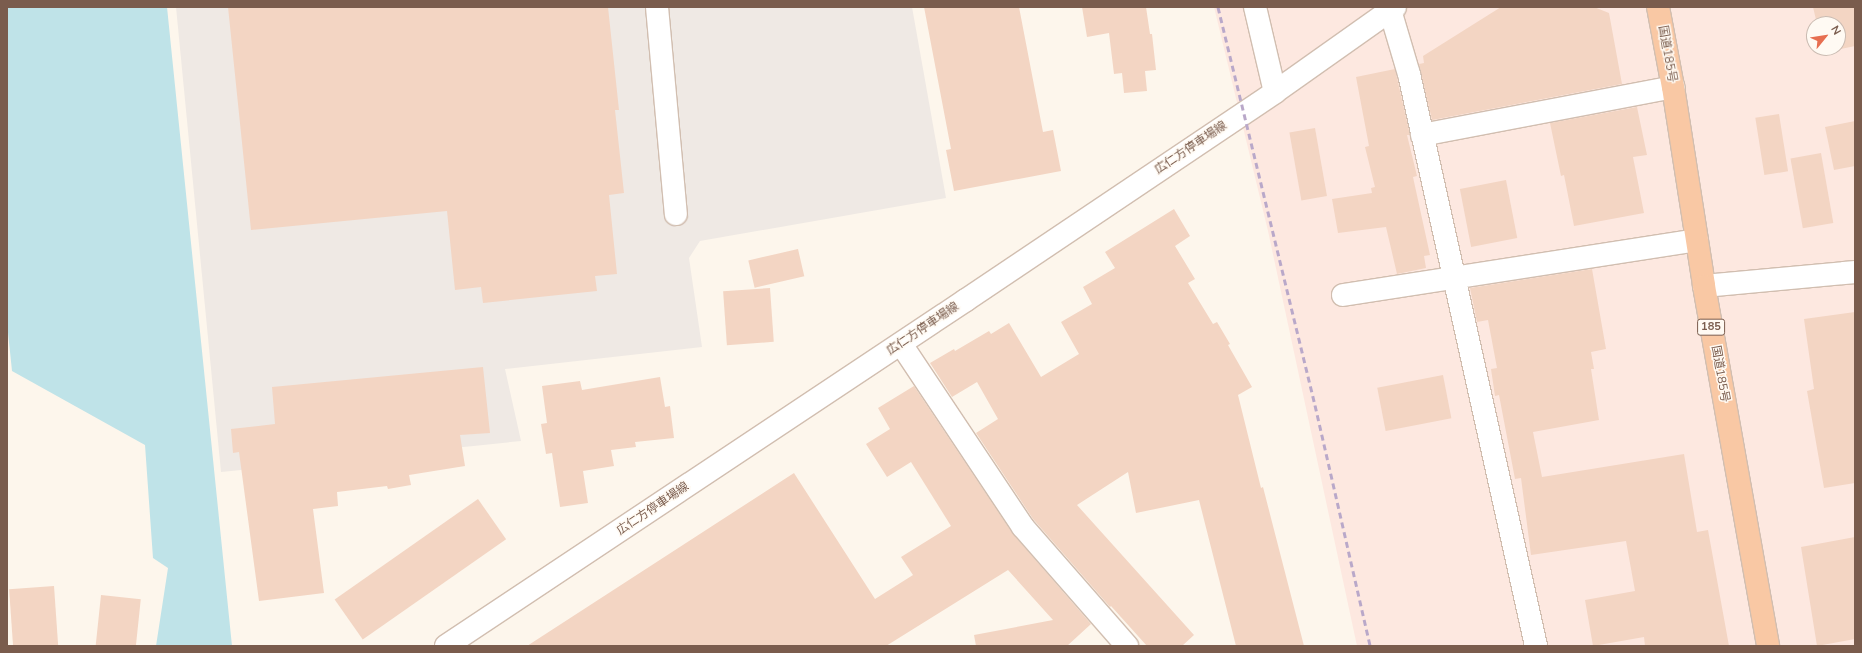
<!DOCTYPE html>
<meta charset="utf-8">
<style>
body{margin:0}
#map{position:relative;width:1862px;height:653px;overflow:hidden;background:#fdf6ec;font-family:"Nunito Sans","Noto Sans JP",sans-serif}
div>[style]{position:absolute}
.commercial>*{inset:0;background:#fde8e0}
.industrial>*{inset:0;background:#efe9e4}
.water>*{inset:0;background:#bfe3e8}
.building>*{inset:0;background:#f3d5c3;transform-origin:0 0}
.roads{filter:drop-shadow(1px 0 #d1beb0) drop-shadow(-1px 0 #d1beb0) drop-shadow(0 1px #d1beb0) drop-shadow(0 -1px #d1beb0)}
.minor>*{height:22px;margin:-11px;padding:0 11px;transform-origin:11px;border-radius:11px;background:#fff}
.secondary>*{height:22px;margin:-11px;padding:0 11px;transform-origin:11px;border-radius:11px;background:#fff}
.trunk>*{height:22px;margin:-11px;padding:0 11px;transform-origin:11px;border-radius:11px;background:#f9c8a4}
.rail>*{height:3px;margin-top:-1.5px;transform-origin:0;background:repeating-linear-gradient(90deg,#b9a8c9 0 6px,transparent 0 10px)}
span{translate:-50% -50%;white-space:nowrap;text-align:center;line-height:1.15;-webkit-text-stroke:3px #fffaf3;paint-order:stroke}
.shield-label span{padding:1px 3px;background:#fffaf3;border:1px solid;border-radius:3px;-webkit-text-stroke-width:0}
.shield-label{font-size:11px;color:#7a5c4d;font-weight:700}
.street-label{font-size:12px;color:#7a5c4d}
.frame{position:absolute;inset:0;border:8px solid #7a5c4d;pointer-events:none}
.north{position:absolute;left:1806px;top:16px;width:40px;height:40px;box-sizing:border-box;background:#fffaf3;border:1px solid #cabbb1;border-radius:50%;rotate:60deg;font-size:11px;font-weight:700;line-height:16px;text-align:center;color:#7a5c4d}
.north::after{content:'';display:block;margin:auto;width:14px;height:18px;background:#e76f51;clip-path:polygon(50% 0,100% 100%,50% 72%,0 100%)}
</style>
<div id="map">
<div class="commercial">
<div style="clip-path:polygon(evenodd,1214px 7px,1855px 7px,1855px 646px,1357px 646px,1268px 231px,1214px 7px,1814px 24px,1838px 24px,1838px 48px,1814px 48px,1814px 24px)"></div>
</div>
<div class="industrial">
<div style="clip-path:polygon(176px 7px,912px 7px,946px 198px,700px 241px,689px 258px,702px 347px,505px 369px,521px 441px,221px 472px)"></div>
</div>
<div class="water">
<div style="clip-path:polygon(7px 7px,167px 7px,232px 646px,156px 646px,168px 568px,153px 558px,145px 445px,12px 371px,7px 323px)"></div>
</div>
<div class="building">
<div style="clip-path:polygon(228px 7px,608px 7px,619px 110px,615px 110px,624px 193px,609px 195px,617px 274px,595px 276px,597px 291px,483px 303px,481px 287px,455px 290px,447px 211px,251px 230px)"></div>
<div style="clip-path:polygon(924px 7px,1019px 7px,1043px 132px,1053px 130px,1061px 171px,954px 191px,946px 150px,951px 149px)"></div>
<div style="clip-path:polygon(1082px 7px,1146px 7px,1150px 34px,1152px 34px,1156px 70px,1145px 71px,1147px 91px,1124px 93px,1122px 73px,1114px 74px,1109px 33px,1087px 37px)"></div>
<div style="clip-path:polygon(1501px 7px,1594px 7px,1609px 13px,1622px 84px,1432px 120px,1419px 64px,1424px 63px,1423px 56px)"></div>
<div style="clip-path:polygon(1813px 7px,1855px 7px,1855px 46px,1822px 53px,1822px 48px,1838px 48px,1838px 24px,1817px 24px)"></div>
<div style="clip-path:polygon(1395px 69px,1410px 135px,1407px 135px,1417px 176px,1413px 177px,1430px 255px,1424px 256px,1426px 268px,1397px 274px,1386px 227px,1338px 233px,1332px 199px,1372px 193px,1371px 188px,1375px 187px,1365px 147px,1369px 146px,1356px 77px)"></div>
<div style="clip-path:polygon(1637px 107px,1647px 155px,1633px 157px,1644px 213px,1574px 226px,1564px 175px,1561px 176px,1550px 123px)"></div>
<div style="left:1779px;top:114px;width:58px;height:24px;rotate:81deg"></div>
<div style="clip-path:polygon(1855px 121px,1855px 166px,1834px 170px,1825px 127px)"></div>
<div style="left:1315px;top:128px;width:69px;height:26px;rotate:80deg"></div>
<div style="left:1821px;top:153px;width:71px;height:31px;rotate:80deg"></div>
<div style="left:1506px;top:180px;width:59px;height:47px;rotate:79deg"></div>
<div style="clip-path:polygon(1174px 209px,1190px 236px,1175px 246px,1195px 279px,1188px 283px,1213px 324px,1217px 322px,1230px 344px,1228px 345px,1252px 387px,1238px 395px,1261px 488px,1263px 487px,1304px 646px,1236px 646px,1199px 500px,1136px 513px,1128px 472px,1077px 505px,1194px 635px,1182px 646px,1147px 646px,1111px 606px,1110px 607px,1033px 519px,976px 433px,998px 419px,977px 382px,952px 397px,930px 363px,954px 349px,955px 351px,989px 331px,991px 334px,1009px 323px,1041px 377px,1079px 354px,1061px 322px,1092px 304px,1083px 287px,1115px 268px,1105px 252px)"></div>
<div style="left:798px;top:249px;width:28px;height:51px;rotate:77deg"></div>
<div style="clip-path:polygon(1592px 269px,1606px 349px,1591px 352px,1594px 369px,1591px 369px,1599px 420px,1533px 432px,1542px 477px,1684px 454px,1697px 532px,1708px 530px,1729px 646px,1645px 646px,1644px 637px,1593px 646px,1585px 600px,1635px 591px,1626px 541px,1531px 555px,1521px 478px,1515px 479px,1499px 395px,1495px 396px,1491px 369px,1497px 368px,1488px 320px,1477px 322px,1470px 288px)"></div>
<div style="left:770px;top:288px;width:54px;height:47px;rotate:86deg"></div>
<div style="clip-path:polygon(1855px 312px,1855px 483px,1824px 488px,1807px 391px,1814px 389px,1804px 319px)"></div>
<div style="clip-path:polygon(483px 367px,490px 433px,460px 435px,465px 466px,409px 475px,411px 485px,388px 489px,387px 486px,337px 492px,338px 506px,313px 509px,324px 593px,259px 601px,239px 452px,233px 453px,231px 429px,275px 424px,272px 387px)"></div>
<div style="left:1443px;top:375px;width:44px;height:67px;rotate:79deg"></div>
<div style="clip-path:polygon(660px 377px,665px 407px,670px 406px,674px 438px,635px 442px,636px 447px,611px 450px,614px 466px,583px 471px,588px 503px,560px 507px,552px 453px,546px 454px,541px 424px,547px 423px,542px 386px,580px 381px,582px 390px)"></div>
<div style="clip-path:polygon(914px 386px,1013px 534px,1091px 624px,1067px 646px,976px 646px,974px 635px,1053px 620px,1008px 570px,886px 646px,527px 646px,794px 473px,875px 599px,913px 575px,901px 557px,951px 526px,911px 462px,887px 477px,866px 444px,890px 429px,878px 408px)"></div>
<div style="left:478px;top:499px;width:49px;height:175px;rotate:55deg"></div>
<div style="clip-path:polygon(1855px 537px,1855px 639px,1817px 646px,1801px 547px)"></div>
<div style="left:54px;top:586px;width:60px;height:45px;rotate:86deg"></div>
<div style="left:101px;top:595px;width:40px;height:51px;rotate:6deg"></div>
</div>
<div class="roads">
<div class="minor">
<div style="left:657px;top:7px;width:208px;rotate:84.8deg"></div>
<div style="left:1255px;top:7px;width:87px;rotate:76.8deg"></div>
<div style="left:1390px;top:10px;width:67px;rotate:73.5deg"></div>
<div style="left:1409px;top:74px;width:586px;rotate:77.48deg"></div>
<div style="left:1422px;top:135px;width:256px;rotate:-10.8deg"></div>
<div style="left:1704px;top:286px;width:152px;rotate:-5.3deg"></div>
<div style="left:1343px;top:295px;width:358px;rotate:-8.8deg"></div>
<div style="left:901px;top:344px;width:220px;rotate:56.3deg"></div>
<div style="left:1023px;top:527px;width:158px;rotate:48.8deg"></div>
</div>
<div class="secondary">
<div style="left:446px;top:646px;width:625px;rotate:-33.64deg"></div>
<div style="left:966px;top:300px;width:372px;rotate:-33.9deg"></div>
<div style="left:1275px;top:92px;width:147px;rotate:-35.3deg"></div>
</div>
<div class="trunk">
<div style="left:1658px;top:7px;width:81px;rotate:79.4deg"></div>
<div style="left:1673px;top:87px;width:201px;rotate:81.1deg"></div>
<div style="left:1704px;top:286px;width:366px;rotate:79.9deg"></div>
</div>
</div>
<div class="rail">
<div style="left:1218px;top:7px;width:410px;rotate:76.3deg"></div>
<div style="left:1315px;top:405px;width:247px;rotate:77.1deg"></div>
</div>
<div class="shield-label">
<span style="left:1711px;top:327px">185</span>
</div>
<div class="street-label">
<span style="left:1667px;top:54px;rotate:80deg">国道185号</span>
<span style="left:1191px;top:148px;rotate:-34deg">広仁方停車場線</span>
<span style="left:923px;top:329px;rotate:-34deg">広仁方停車場線</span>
<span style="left:1720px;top:374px;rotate:80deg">国道185号</span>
<span style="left:653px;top:509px;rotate:-34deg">広仁方停車場線</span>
</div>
<div class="frame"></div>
<div class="north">N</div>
</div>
